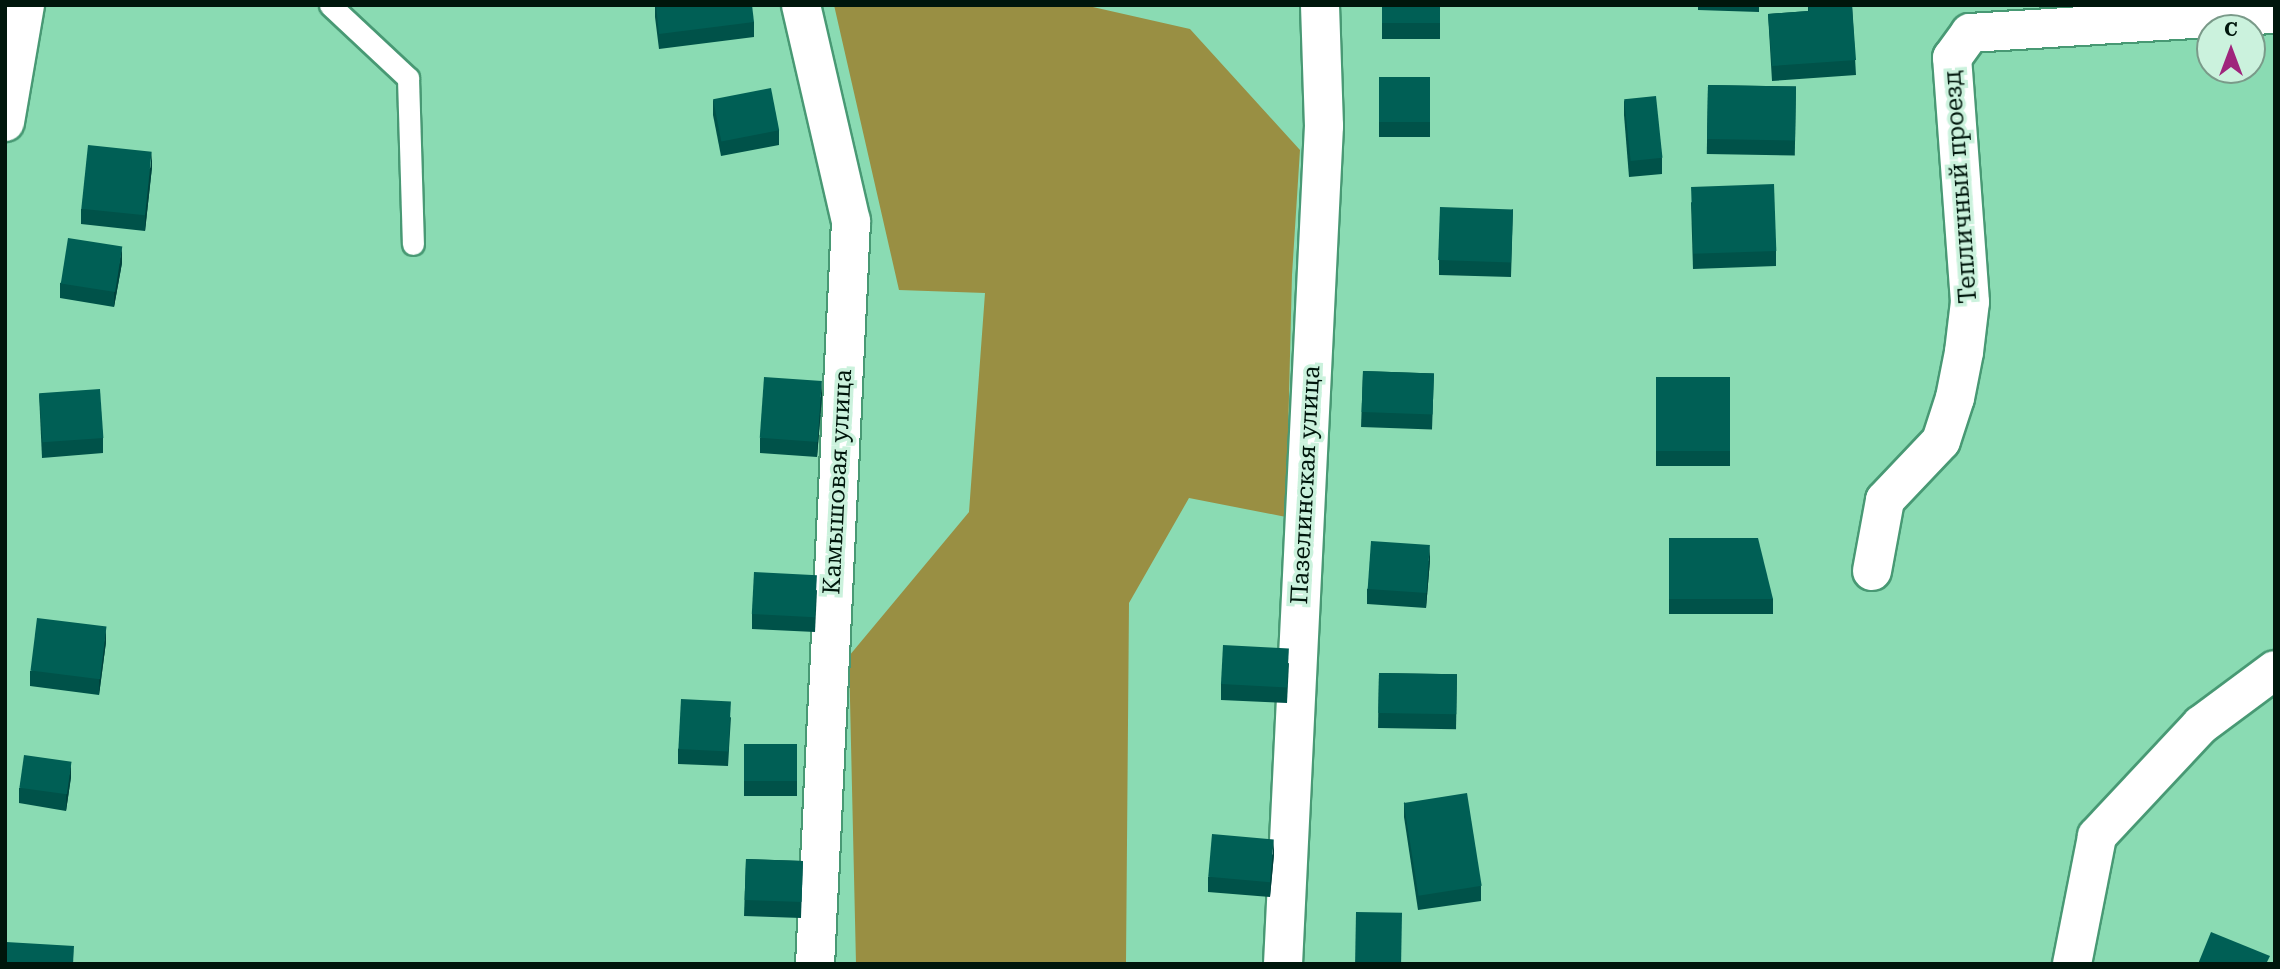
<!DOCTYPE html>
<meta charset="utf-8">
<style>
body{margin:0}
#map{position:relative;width:2280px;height:969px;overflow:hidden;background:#8adbb3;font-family:"Roboto Serif",serif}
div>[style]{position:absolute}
.forest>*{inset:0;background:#998f43}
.roads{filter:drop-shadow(2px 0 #489974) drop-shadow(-2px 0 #489974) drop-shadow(0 2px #489974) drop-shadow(0 -2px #489974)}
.service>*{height:21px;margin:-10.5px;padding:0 10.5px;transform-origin:10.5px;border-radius:10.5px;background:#fff}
.minor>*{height:38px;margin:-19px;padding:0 19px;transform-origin:19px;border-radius:19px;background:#fff}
.wall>*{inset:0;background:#005249;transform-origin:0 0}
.shaded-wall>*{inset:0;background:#00423c}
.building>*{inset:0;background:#005f55;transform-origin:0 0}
span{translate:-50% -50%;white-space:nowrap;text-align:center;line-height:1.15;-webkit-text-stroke:7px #cbf2dd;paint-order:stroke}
.street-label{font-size:24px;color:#00160c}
.frame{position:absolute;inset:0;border:7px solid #00160c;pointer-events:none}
.north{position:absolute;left:2196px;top:14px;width:70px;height:70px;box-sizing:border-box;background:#cbf2dd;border:2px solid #7a9a89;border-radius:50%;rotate:0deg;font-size:19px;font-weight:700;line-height:28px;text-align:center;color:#00160c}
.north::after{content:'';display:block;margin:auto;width:24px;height:32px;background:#9f257c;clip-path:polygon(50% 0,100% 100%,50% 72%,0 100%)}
</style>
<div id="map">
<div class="forest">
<div style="clip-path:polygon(834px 5px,1084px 5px,1190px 29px,1300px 150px,1292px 275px,1286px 517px,1189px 498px,1129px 603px,1126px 964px,856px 964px,849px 656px,969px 512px,985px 293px,899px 290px)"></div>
</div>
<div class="roads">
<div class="service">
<div style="left:330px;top:5px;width:107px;rotate:43.1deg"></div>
<div style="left:408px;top:78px;width:166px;rotate:88.3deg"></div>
</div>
<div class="minor">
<div style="left:801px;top:5px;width:222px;rotate:77deg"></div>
<div style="left:851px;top:221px;width:744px;rotate:92.77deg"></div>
<div style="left:5px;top:122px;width:119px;rotate:-80.3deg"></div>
<div style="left:1872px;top:571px;width:72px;rotate:-79.6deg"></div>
<div style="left:1885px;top:500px;width:81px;rotate:-46.5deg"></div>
<div style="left:1941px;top:441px;width:45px;rotate:-72deg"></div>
<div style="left:1955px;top:398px;width:47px;rotate:-78.9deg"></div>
<div style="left:1964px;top:352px;width:50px;rotate:-83.2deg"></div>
<div style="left:1970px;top:302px;width:245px;rotate:-94.2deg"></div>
<div style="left:1952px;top:58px;width:31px;rotate:-54deg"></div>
<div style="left:1970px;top:33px;width:306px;rotate:-3.6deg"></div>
<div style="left:1283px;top:964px;width:839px;rotate:-87.2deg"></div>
<div style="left:1324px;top:126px;width:121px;rotate:-91.9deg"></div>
<div style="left:2072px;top:964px;width:130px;rotate:-78.9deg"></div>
<div style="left:2097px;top:836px;width:152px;rotate:-46.9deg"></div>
<div style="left:2201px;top:725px;width:92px;rotate:-36.6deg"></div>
</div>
</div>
<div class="wall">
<div style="clip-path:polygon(655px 5px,754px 22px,754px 37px,659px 49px,655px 17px)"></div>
<div style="left:1382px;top:5px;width:58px;height:34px"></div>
<div style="clip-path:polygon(1698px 5px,1759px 5px,1759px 12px,1698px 10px)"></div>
<div style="clip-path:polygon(1808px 5px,1852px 5px,1856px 75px,1772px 81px,1768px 14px,1808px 11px)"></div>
<div style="left:1379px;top:77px;width:51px;height:60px"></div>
<div style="left:1708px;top:85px;width:88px;height:69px;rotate:1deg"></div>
<div style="clip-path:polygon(713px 100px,779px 130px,779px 145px,721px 156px,713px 115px)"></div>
<div style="clip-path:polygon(1624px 100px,1662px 158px,1662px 174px,1629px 177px,1624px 115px)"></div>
<div style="clip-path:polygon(152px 167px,145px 231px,81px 224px,81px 209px)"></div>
<div style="clip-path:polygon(1691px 202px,1776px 251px,1776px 266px,1693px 269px)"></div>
<div style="clip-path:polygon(1513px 209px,1511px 277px,1439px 275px,1439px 260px)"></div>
<div style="clip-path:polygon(122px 263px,114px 307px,60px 298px,60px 283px)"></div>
<div style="left:1363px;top:371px;width:71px;height:56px;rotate:2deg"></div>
<div style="left:1656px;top:377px;width:74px;height:89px"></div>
<div style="clip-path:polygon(39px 394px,103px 438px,103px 453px,42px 458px)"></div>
<div style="clip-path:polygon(822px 396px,817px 457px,760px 453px,760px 438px)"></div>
<div style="clip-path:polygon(1669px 538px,1773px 599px,1773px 614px,1669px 614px)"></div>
<div style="clip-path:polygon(1430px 560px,1426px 608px,1367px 604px,1367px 589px)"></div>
<div style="clip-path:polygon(817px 590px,815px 632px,752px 629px,752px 614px)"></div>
<div style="clip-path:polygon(106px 642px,99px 695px,30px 686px,30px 671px)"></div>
<div style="clip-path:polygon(1289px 663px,1287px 703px,1221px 700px,1221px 684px)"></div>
<div style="left:1379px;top:673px;width:78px;height:55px;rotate:1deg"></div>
<div style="clip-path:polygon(731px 717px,728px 766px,678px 764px,678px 749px)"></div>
<div style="left:744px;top:744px;width:53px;height:52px"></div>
<div style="clip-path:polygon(71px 777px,66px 811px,19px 803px,19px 788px)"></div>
<div style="clip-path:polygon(1404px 802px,1481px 886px,1481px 901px,1418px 910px,1404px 817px)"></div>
<div style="clip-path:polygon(1274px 854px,1270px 897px,1208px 892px,1208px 877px)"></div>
<div style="left:746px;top:859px;width:57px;height:57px;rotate:2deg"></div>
</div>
<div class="shaded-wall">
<div style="clip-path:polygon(152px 152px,152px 167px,145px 231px,145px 216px)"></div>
<div style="clip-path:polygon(122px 247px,122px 263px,114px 307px,114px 292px)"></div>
<div style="clip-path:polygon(822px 381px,822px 396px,817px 457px,817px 442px)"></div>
<div style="clip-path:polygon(1430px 545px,1430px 560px,1426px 608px,1426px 593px)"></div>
<div style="clip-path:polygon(106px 627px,106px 642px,99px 695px,99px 680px)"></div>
<div style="clip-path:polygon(71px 762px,71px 777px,66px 811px,66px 795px)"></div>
<div style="clip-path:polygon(1274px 839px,1274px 854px,1270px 897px,1270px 882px)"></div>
</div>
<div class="building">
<div style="clip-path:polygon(656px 5px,752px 5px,754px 22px,659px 34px)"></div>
<div style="left:1382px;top:5px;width:58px;height:18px"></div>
<div style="clip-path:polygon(1808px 5px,1852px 5px,1856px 60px,1772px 66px,1768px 14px,1809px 11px)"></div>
<div style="left:1379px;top:77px;width:51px;height:45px"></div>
<div style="left:1708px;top:85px;width:88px;height:54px;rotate:1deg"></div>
<div style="left:771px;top:88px;width:43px;height:59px;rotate:79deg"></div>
<div style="left:1656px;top:96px;width:62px;height:32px;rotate:84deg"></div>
<div style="left:88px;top:145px;width:64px;height:64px;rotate:6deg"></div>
<div style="left:1774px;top:184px;width:67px;height:83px;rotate:88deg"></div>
<div style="left:1440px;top:207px;width:73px;height:53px;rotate:2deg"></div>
<div style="left:68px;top:238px;width:55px;height:46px;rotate:9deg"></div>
<div style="left:1363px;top:371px;width:71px;height:41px;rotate:2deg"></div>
<div style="left:764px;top:377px;width:58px;height:61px;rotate:4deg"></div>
<div style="left:1656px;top:377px;width:74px;height:74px"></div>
<div style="left:100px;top:389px;width:49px;height:61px;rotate:86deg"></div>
<div style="clip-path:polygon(1669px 538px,1758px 538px,1773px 599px,1669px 599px)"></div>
<div style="left:1371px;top:541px;width:59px;height:48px;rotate:4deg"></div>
<div style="left:754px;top:572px;width:63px;height:42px;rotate:3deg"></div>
<div style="left:37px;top:618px;width:70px;height:53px;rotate:7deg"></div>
<div style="left:1223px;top:645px;width:66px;height:39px;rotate:3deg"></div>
<div style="left:1379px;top:673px;width:78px;height:40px;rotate:1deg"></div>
<div style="left:681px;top:699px;width:50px;height:50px;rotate:3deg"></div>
<div style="left:744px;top:744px;width:53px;height:37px"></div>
<div style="left:24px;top:755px;width:48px;height:33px;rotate:8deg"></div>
<div style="left:1467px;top:793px;width:94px;height:64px;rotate:81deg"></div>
<div style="left:1212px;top:834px;width:62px;height:43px;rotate:5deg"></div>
<div style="left:746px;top:859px;width:57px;height:41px;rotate:2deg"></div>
<div style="left:1356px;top:912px;width:46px;height:52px;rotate:1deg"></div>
<div style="clip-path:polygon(2211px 932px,2270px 956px,2266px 964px,2198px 964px)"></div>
<div style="clip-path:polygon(6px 942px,74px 946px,73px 964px,5px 964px)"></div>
</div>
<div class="street-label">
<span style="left:1961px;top:187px;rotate:-94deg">Тепличный проезд</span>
<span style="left:838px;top:482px;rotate:-87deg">Камышовая улица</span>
<span style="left:1306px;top:485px;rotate:-87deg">Пазелинская улица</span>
</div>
<div class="frame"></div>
<div class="north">С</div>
</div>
